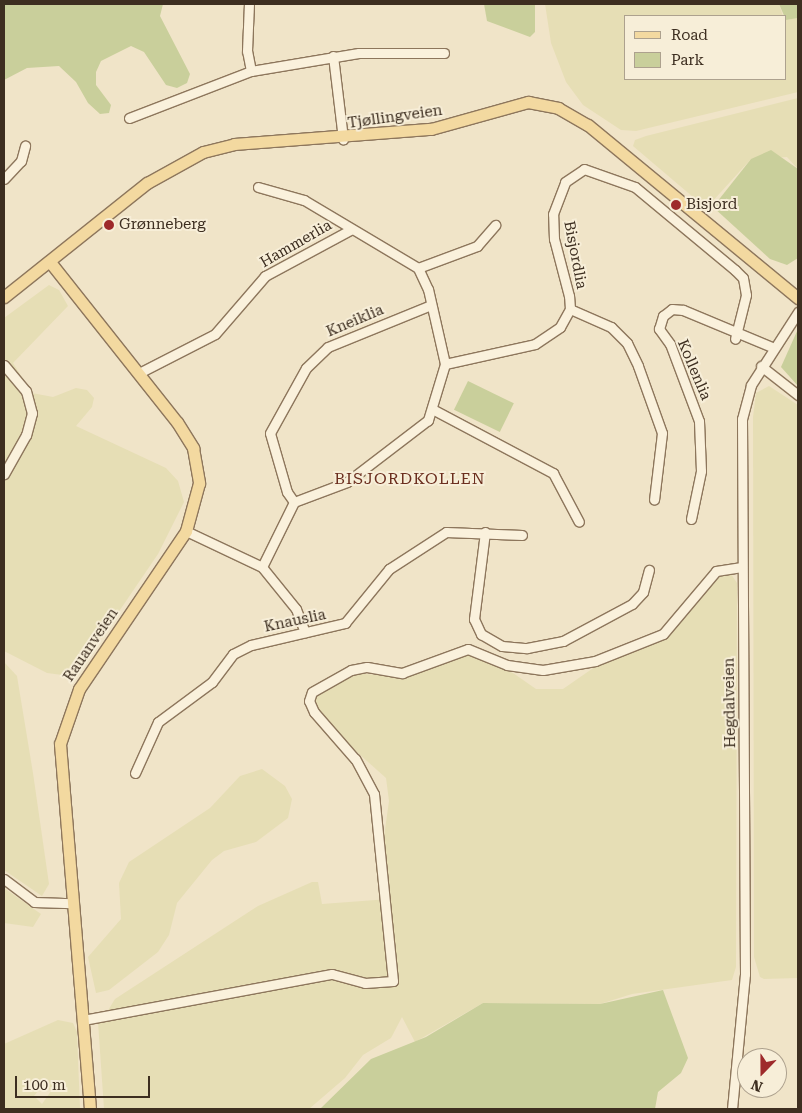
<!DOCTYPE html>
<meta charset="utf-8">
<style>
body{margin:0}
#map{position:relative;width:802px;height:1113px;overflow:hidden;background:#f0e4c8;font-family:"Roboto Serif",serif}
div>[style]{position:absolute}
.farmland>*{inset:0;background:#e6deb5}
.green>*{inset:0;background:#c9cf9b;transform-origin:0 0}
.roads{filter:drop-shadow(1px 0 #8d765c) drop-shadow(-1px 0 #8d765c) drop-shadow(0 1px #8d765c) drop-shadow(0 -1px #8d765c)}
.minor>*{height:9px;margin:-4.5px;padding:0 4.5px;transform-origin:4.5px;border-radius:4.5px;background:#faf1dc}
.major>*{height:11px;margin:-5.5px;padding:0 5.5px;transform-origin:5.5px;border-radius:5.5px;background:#f3d9a0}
.dots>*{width:14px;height:14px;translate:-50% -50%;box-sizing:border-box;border:2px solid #f7eed8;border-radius:50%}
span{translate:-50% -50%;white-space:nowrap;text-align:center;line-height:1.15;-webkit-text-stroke:4px #f7eed8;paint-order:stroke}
.street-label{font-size:15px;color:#3d2e20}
.poi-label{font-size:15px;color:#3d2e20}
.left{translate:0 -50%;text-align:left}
.neighbourhood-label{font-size:16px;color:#6b2e1e;letter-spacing:1px}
.frame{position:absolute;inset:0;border:5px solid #3d2e20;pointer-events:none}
.legend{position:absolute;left:624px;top:15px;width:162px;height:65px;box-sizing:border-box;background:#f7eed8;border:1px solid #ada18e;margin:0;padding:6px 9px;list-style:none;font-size:15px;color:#3d2e20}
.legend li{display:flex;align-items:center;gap:10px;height:25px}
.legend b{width:25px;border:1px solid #ada18e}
.north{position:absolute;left:737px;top:1048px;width:50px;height:50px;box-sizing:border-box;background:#f7eed8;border:1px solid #ada18e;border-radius:50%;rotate:202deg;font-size:14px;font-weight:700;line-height:20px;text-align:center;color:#3d2e20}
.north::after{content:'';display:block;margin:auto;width:18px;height:22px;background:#9e2a2b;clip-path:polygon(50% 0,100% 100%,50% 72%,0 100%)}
.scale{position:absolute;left:15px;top:1076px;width:135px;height:22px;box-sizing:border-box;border:2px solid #3d2e20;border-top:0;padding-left:6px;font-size:15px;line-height:18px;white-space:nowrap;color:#3d2e20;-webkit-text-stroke:4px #f7eed8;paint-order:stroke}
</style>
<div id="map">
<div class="farmland">
<div style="clip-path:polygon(545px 4px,779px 4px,783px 16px,626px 16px,626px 79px,786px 79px,786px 20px,798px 18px,798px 92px,636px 131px,621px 130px,583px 105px,566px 82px,551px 43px)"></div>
<div style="clip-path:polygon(798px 98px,798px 169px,787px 157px,751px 159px,710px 204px,693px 197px,633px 146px,635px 140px,646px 136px)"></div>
<div style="clip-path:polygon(49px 285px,59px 290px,68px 306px,13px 363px,32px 393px,53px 397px,76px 388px,87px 390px,94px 398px,92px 407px,76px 426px,166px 468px,178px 481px,184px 502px,158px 554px,88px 657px,70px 676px,47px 673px,4px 651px,4px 483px,14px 466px,4px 462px,4px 318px)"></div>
<div style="clip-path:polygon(769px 386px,798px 405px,798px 978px,764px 979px,760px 977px,754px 957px,753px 417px,756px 393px)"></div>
<div style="clip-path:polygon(719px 574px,731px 574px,737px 583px,736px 967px,732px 980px,632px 994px,600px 1004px,483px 1003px,415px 1042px,402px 1017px,391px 1038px,363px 1055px,345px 1078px,309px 1109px,104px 1109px,98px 1022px,323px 981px,325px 970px,107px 1012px,115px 999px,258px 906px,312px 882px,318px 882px,322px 904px,389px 899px,383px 844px,389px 801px,386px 778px,340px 737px,314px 706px,317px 692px,352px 673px,402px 677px,465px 654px,513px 673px,536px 689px,563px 689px,599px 664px,664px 638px)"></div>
<div style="clip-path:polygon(4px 662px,17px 676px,33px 773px,49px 884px,42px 896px,4px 870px)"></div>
<div style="clip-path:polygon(262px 769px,285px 786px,292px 799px,288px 818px,256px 842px,224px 851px,212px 860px,177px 903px,169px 935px,158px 952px,109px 990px,96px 993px,88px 957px,121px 919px,119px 883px,129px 862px,210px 808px,240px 776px)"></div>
<div style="clip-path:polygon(4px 888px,41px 914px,33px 927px,4px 923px)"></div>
<div style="clip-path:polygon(evenodd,58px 1020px,73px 1023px,77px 1032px,80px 1109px,4px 1109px,4px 1044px,58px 1020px,43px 1085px,51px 1091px,42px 1104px,34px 1096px,43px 1085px)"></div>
</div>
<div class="green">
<div style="clip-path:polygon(4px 4px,163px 4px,160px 16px,190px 74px,187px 83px,177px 88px,166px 85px,144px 52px,131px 46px,101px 61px,96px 72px,96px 85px,111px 105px,109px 113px,100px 114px,88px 103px,76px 82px,59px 66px,27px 68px,4px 80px)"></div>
<div style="clip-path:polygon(484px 4px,535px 4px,535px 32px,530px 37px,487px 21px)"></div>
<div style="clip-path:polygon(779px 4px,798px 4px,798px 18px,786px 20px)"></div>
<div style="clip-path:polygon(771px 150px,798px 169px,798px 258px,787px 265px,770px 259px,713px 207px,751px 159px)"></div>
<div style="clip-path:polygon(798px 329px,798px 386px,781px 367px)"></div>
<div style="left:468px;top:381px;width:51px;height:32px;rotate:26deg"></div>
<div style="clip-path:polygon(663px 990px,688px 1058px,681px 1073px,658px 1092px,655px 1109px,320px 1109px,371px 1059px,426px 1037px,483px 1003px,600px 1004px)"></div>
</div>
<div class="roads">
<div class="minor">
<div style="left:333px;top:56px;width:84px;rotate:83.1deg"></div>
<div style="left:251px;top:71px;width:109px;rotate:-9.5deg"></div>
<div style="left:359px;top:53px;width:85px"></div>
<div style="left:129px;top:118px;width:131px;rotate:-21.1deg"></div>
<div style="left:251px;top:71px;width:20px;rotate:-101deg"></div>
<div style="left:247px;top:51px;width:47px;rotate:-87.6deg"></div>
<div style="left:4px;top:179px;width:25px;rotate:-47deg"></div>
<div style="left:21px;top:161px;width:16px;rotate:-75deg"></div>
<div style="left:258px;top:187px;width:48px;rotate:15.8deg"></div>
<div style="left:304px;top:200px;width:133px;rotate:30.8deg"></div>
<div style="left:418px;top:268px;width:23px;rotate:65deg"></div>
<div style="left:428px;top:289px;width:77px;rotate:77.2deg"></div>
<div style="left:445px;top:364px;width:59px;rotate:106.9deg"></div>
<div style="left:428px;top:420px;width:102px;rotate:142.6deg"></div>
<div style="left:347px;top:482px;width:57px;rotate:159.3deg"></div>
<div style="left:294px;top:502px;width:72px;rotate:116.2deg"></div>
<div style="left:418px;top:268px;width:63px;rotate:-20.4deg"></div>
<div style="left:477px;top:246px;width:28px;rotate:-49deg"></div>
<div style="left:570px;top:309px;width:45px;rotate:23.7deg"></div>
<div style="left:611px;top:327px;width:23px;rotate:45deg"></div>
<div style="left:627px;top:343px;width:25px;rotate:64deg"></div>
<div style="left:638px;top:366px;width:71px;rotate:70.3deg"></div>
<div style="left:662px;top:433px;width:67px;rotate:96.8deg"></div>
<div style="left:445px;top:364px;width:92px;rotate:-12.5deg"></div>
<div style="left:535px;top:344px;width:30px;rotate:-34deg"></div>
<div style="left:560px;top:327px;width:21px;rotate:-61deg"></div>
<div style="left:570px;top:309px;width:13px;rotate:-94deg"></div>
<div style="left:569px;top:296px;width:59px;rotate:-104.7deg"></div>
<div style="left:554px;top:239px;width:25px;rotate:-92deg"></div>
<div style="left:553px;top:214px;width:34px;rotate:-69deg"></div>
<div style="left:565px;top:182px;width:23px;rotate:-34deg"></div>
<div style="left:584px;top:169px;width:54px;rotate:19.4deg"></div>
<div style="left:635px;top:187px;width:130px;rotate:39.7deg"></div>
<div style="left:735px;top:270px;width:11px;rotate:45deg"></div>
<div style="left:743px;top:278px;width:17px;rotate:80deg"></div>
<div style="left:746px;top:295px;width:45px;rotate:104deg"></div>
<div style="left:4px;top:365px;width:34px;rotate:50deg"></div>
<div style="left:26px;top:391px;width:23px;rotate:75deg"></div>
<div style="left:32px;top:413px;width:23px;rotate:105deg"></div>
<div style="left:26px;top:435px;width:45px;rotate:119.4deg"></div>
<div style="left:761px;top:366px;width:47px;rotate:38.1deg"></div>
<div style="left:139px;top:373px;width:85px;rotate:-27.2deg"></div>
<div style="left:215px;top:334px;width:77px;rotate:-49.2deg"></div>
<div style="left:265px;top:276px;width:97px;rotate:-28.4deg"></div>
<div style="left:434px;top:410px;width:135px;rotate:27.9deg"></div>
<div style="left:553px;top:473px;width:55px;rotate:62deg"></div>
<div style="left:294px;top:502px;width:12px;rotate:-125deg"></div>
<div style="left:287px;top:492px;width:61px;rotate:-106.1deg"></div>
<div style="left:270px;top:433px;width:74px;rotate:-61deg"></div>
<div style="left:306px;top:368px;width:30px;rotate:-44deg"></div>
<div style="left:328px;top:347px;width:111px;rotate:-22.2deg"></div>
<div style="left:691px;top:519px;width:49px;rotate:-78.2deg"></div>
<div style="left:701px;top:471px;width:50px;rotate:-92.3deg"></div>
<div style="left:699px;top:421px;width:82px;rotate:-110.6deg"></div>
<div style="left:670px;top:344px;width:19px;rotate:-126deg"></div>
<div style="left:659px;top:329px;width:14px;rotate:-73deg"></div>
<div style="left:663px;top:316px;width:11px;rotate:-38deg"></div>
<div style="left:672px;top:309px;width:11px;rotate:5deg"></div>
<div style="left:683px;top:310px;width:96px;rotate:22.6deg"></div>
<div style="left:186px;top:531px;width:84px;rotate:25.3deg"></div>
<div style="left:262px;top:567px;width:54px;rotate:51deg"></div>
<div style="left:296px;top:609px;width:25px;rotate:69deg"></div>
<div style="left:485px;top:532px;width:88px;rotate:97.2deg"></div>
<div style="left:474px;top:619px;width:17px;rotate:65deg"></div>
<div style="left:481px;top:634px;width:24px;rotate:30deg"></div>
<div style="left:502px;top:646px;width:25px;rotate:5deg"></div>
<div style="left:527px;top:648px;width:37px;rotate:-11deg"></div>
<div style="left:563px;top:641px;width:78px;rotate:-28.2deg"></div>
<div style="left:632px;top:604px;width:16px;rotate:-47deg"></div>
<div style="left:643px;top:592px;width:23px;rotate:-75deg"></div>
<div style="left:135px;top:773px;width:56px;rotate:-65.7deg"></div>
<div style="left:158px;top:722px;width:67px;rotate:-36.5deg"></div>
<div style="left:212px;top:682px;width:35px;rotate:-53deg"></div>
<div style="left:233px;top:654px;width:20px;rotate:-27deg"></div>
<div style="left:251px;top:645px;width:97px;rotate:-13.2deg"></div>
<div style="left:345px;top:623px;width:70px;rotate:-50.8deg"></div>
<div style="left:389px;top:569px;width:68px;rotate:-33deg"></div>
<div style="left:446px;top:532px;width:76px;rotate:2.3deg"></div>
<div style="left:4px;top:879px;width:38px;rotate:37deg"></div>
<div style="left:34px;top:902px;width:38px;rotate:2deg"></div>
<div style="left:83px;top:1020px;width:253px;rotate:-10.5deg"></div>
<div style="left:332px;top:974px;width:34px;rotate:15deg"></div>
<div style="left:365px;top:983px;width:28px;rotate:-4deg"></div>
<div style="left:393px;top:981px;width:188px;rotate:-95.8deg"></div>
<div style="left:374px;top:794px;width:40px;rotate:-118deg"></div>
<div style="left:355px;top:759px;width:62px;rotate:-131.1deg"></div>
<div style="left:314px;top:712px;width:12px;rotate:-114deg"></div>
<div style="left:309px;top:701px;width:9px;rotate:-72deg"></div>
<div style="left:312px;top:692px;width:45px;rotate:-29.4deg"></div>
<div style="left:351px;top:670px;width:16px;rotate:-11deg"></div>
<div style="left:367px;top:667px;width:36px;rotate:10deg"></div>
<div style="left:402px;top:673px;width:70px;rotate:-20deg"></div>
<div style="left:468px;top:649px;width:42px;rotate:22.3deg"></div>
<div style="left:507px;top:665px;width:36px;rotate:8deg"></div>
<div style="left:543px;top:670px;width:53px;rotate:-9.8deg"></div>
<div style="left:595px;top:661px;width:73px;rotate:-21.7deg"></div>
<div style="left:663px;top:634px;width:82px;rotate:-49.9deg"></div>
<div style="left:716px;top:571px;width:26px;rotate:-9deg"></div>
<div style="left:732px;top:1109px;width:136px;rotate:-84.5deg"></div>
<div style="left:745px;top:974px;width:555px;rotate:-90.31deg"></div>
<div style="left:742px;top:419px;width:35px;rotate:-75deg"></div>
<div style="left:751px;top:385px;width:87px;rotate:-57.2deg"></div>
</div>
<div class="major">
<div style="left:50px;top:262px;width:204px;rotate:51.6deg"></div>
<div style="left:177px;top:422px;width:31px;rotate:58deg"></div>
<div style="left:193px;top:448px;width:36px;rotate:80deg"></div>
<div style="left:199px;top:483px;width:50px;rotate:105.2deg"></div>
<div style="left:186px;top:531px;width:191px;rotate:124.1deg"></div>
<div style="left:79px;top:689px;width:58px;rotate:109.1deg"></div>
<div style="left:60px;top:744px;width:366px;rotate:85.3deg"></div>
<div style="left:4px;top:297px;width:183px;rotate:-38.6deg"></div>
<div style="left:147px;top:183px;width:64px;rotate:-29deg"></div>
<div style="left:203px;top:152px;width:32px;rotate:-14deg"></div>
<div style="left:234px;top:144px;width:198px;rotate:-4.4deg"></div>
<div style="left:431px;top:129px;width:101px;rotate:-15.6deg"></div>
<div style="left:528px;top:102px;width:31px;rotate:11deg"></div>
<div style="left:558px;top:108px;width:34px;rotate:30deg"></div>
<div style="left:588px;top:125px;width:272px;rotate:39.5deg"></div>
</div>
</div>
<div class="dots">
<div style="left:676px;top:205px;background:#9e2a2b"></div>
<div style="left:109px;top:225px;background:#9e2a2b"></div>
</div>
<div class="street-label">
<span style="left:395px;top:117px;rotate:-8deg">Tjøllingveien</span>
<span style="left:296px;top:244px;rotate:-30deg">Hammerlia</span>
<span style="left:575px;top:255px;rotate:79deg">Bisjordlia</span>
<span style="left:355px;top:321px;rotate:-23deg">Kneiklia</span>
<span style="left:694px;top:370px;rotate:67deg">Kollenlia</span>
<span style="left:295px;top:621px;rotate:-12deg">Knauslia</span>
<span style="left:91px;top:645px;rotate:-56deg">Rauanveien</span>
<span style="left:730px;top:703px;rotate:-91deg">Hegdalveien</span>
</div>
<div class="poi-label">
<span class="left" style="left:686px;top:205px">Bisjord</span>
<span class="left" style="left:119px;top:225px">Grønneberg</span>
</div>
<div class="neighbourhood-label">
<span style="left:410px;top:479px">BISJORDKOLLEN</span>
</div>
<div class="frame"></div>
<ul class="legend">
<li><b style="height:6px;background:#f3d9a0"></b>Road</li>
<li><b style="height:14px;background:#c9cf9b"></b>Park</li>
</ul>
<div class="north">N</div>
<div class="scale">100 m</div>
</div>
